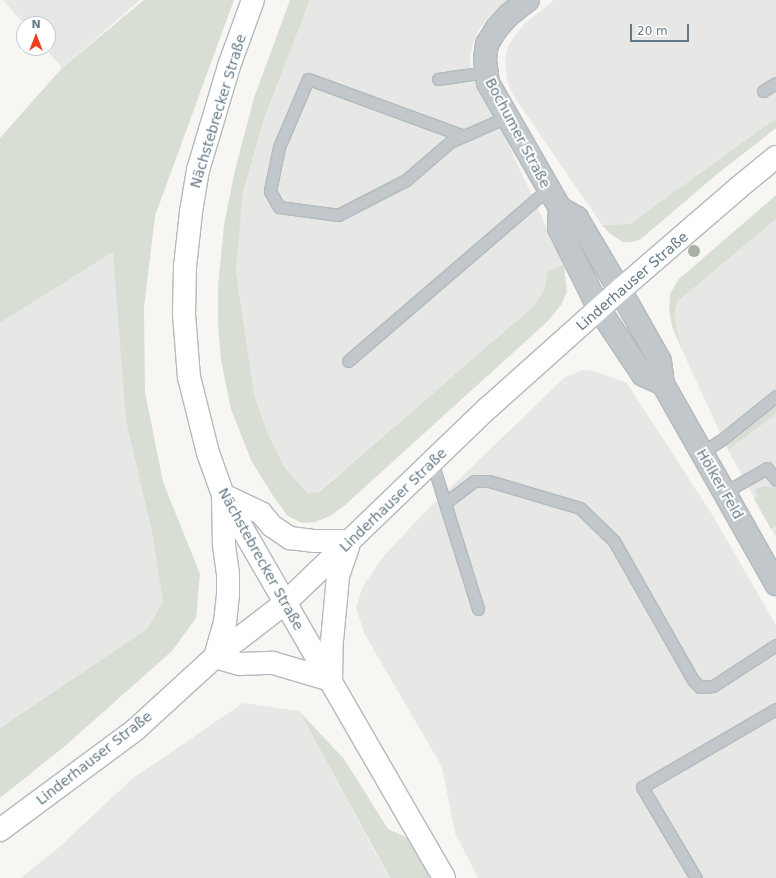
<!DOCTYPE html>
<meta charset="utf-8">
<style>
body{margin:0}
#map{position:relative;width:776px;height:878px;overflow:hidden;background:#f7f6f3;font-family:"DejaVu Sans",sans-serif}
div>[style]{position:absolute}
.built>*{inset:0;background:#e7e8e6}
.green>*{inset:0;background:#d8ded4}
.roads{filter:drop-shadow(1px 0 #b3babe) drop-shadow(-1px 0 #b3babe) drop-shadow(0 1px #b3babe) drop-shadow(0 -1px #b3babe)}
.lane>*{height:11px;margin:-5.5px;padding:0 5.5px;transform-origin:5.5px;border-radius:5.5px;background:#c1c7ca}
.street>*{height:22px;margin:-11px;padding:0 11px;transform-origin:11px;border-radius:11px;background:#c1c7ca}
.secondary>*{height:22px;margin:-11px;padding:0 11px;transform-origin:11px;border-radius:11px;background:#fff}
.trees>*{width:12px;height:12px;margin:-6px;border-radius:50%;background:#a7b0a2}
span{translate:-50% -50%;white-space:nowrap;text-align:center;line-height:1.15;-webkit-text-stroke:4px #fff;paint-order:stroke}
.street-label{font-size:14px;color:#637986}
.north{position:absolute;left:16px;top:16px;width:40px;height:40px;box-sizing:border-box;background:#fff;border:1px solid #c1c9cf;border-radius:50%;rotate:0deg;font-size:11px;font-weight:700;line-height:16px;text-align:center;color:#637986}
.north::after{content:'';display:block;margin:auto;width:14px;height:18px;background:#ee3c1c;clip-path:polygon(50% 0,100% 100%,50% 72%,0 100%)}
.scale{position:absolute;left:630px;top:24px;width:59px;height:18px;box-sizing:border-box;border:2px solid #637986;border-top:0;padding-left:5px;font-size:12px;line-height:14px;white-space:nowrap;color:#637986;-webkit-text-stroke:3px #fff;paint-order:stroke}
</style>
<div id="map">
<div class="built">
<div style="clip-path:polygon(3px 0,140px 0,62px 68px,45px 48px,48px 48px,48px 24px,24px 24px)"></div>
<div style="clip-path:polygon(310px 0,511px 0,486px 20px,479px 30px,473px 43px,470px 57px,472px 72px,476px 85px,504px 135px,564px 265px,548px 270px,544px 290px,535px 306px,318px 492px,309px 493px,285px 468px,267px 432px,254px 394px,236px 271px,243px 194px,264px 119px)"></div>
<div style="clip-path:polygon(554px 0,776px 0,776px 118px,630px 224px,602px 225px,513px 95px,508px 84px,505px 59px,508px 46px,523px 25px)"></div>
<div style="clip-path:polygon(776px 219px,776px 538px,727px 448px,682px 350px,676px 327px,675px 313px,677px 302px)"></div>
<div style="clip-path:polygon(113px 252px,163px 602px,147px 629px,0 728px,0 323px)"></div>
<div style="clip-path:polygon(583px 370px,594px 371px,627px 383px,713px 516px,776px 625px,776px 878px,478px 878px,455px 833px,442px 767px,364px 633px,356px 607px,363px 586px,383px 557px,421px 516px,565px 377px)"></div>
<div style="clip-path:polygon(243px 703px,299px 711px,389px 878px,21px 878px,57px 849px,132px 779px)"></div>
</div>
<div class="green">
<div style="clip-path:polygon(144px 0,234px 0,155px 216px,144px 308px,145px 392px,163px 482px,200px 574px,196px 618px,172px 651px,65px 746px,0 798px,0 728px,147px 629px,163px 602px,152px 532px,126px 420px,113px 252px,0 323px,0 138px,62px 68px)"></div>
<div style="clip-path:polygon(290px 0,310px 0,264px 119px,243px 193px,236px 271px,254px 394px,267px 432px,285px 468px,308px 493px,319px 492px,534px 306px,544px 290px,548px 270px,564px 265px,567px 292px,561px 305px,547px 322px,345px 505px,330px 516px,315px 522px,302px 523px,288px 516px,275px 499px,251px 460px,231px 409px,221px 360px,218px 323px,218px 287px,224px 225px,235px 170px,254px 98px)"></div>
<div style="clip-path:polygon(776px 118px,776px 128px,716px 175px,641px 239px,632px 242px,623px 242px,610px 234px,602px 225px,630px 224px)"></div>
<div style="clip-path:polygon(776px 195px,776px 219px,677px 302px,675px 313px,676px 327px,682px 350px,672px 326px,669px 309px,670px 294px,678px 280px)"></div>
<div style="clip-path:polygon(776px 406px,776px 414px,729px 449px,728px 446px)"></div>
<div style="clip-path:polygon(767px 486px,776px 489px,776px 526px,771px 529px,754px 499px,758px 496px,755px 490px,760px 487px)"></div>
<div style="clip-path:polygon(299px 711px,344px 759px,388px 829px,408px 838px,431px 878px,390px 878px)"></div>
</div>
<div class="roads">
<div class="lane">
<div style="left:438px;top:79px;width:49px;rotate:-8.3deg"></div>
<div style="left:763px;top:91px;width:15px;rotate:-32deg"></div>
<div style="left:464px;top:136px;width:166px;rotate:-159.9deg"></div>
<div style="left:308px;top:79px;width:74px;rotate:113.1deg"></div>
<div style="left:279px;top:147px;width:45px;rotate:101.6deg"></div>
<div style="left:270px;top:191px;width:18px;rotate:61deg"></div>
<div style="left:279px;top:207px;width:60px;rotate:7.7deg"></div>
<div style="left:338px;top:215px;width:76px;rotate:-27.2deg"></div>
<div style="left:406px;top:180px;width:58px;rotate:-40.8deg"></div>
<div style="left:450px;top:142px;width:62px;rotate:-23.7deg"></div>
<div style="left:348px;top:361px;width:264px;rotate:-40.7deg"></div>
<div style="left:701px;top:453px;width:27px;rotate:-33deg"></div>
<div style="left:724px;top:438px;width:67px;rotate:-38.9deg"></div>
<div style="left:432px;top:462px;width:154px;rotate:72.6deg"></div>
<div style="left:725px;top:492px;width:48px;rotate:-29.7deg"></div>
<div style="left:767px;top:468px;width:15px;rotate:53deg"></div>
<div style="left:445px;top:503px;width:36px;rotate:-37deg"></div>
<div style="left:474px;top:481px;width:15px"></div>
<div style="left:489px;top:481px;width:95px;rotate:16.5deg"></div>
<div style="left:580px;top:508px;width:47px;rotate:44.1deg"></div>
<div style="left:614px;top:541px;width:160px;rotate:60.4deg"></div>
<div style="left:693px;top:680px;width:10px;rotate:45deg"></div>
<div style="left:700px;top:687px;width:13px;rotate:-4deg"></div>
<div style="left:713px;top:686px;width:75px;rotate:-33.1deg"></div>
<div style="left:696px;top:878px;width:106px;rotate:-120.7deg"></div>
<div style="left:642px;top:787px;width:155px;rotate:-30.2deg"></div>
</div>
<div class="street">
<div style="left:528px;top:0;width:24px;rotate:142deg"></div>
<div style="left:509px;top:15px;width:18px;rotate:133deg"></div>
<div style="left:497px;top:28px;width:19px;rotate:122deg"></div>
<div style="left:487px;top:44px;width:15px;rotate:98deg"></div>
<div style="left:485px;top:59px;width:24px;rotate:83deg"></div>
<div style="left:488px;top:83px;width:144px;rotate:60.1deg"></div>
<div style="left:560px;top:208px;width:20px;rotate:30deg"></div>
<div style="left:577px;top:218px;width:102px;rotate:59.4deg"></div>
<div style="left:629px;top:306px;width:63px;rotate:60.6deg"></div>
<div style="left:660px;top:361px;width:23px;rotate:83deg"></div>
<div style="left:663px;top:384px;width:230px;rotate:60.5deg"></div>
<div style="left:560px;top:208px;width:20px;rotate:93deg"></div>
<div style="left:559px;top:228px;width:90px;rotate:63.7deg"></div>
<div style="left:599px;top:309px;width:79px;rotate:56.3deg"></div>
<div style="left:643px;top:375px;width:22px;rotate:24deg"></div>
</div>
<div class="secondary">
<div style="left:253px;top:0;width:70px;rotate:110deg"></div>
<div style="left:229px;top:66px;width:67px;rotate:106.5deg"></div>
<div style="left:210px;top:130px;width:42px;rotate:106.7deg"></div>
<div style="left:198px;top:170px;width:43px;rotate:99.5deg"></div>
<div style="left:191px;top:212px;width:55px;rotate:96.2deg"></div>
<div style="left:185px;top:267px;width:47px;rotate:91.2deg"></div>
<div style="left:184px;top:314px;width:63px;rotate:85.5deg"></div>
<div style="left:189px;top:377px;width:78px;rotate:76deg"></div>
<div style="left:208px;top:453px;width:45px;rotate:70.3deg"></div>
<div style="left:223px;top:495px;width:442px;rotate:60deg"></div>
<div style="left:223px;top:495px;width:42px;rotate:25.3deg"></div>
<div style="left:261px;top:513px;width:17px;rotate:50deg"></div>
<div style="left:272px;top:526px;width:22px;rotate:34deg"></div>
<div style="left:290px;top:538px;width:25px;rotate:7deg"></div>
<div style="left:315px;top:541px;width:35px"></div>
<div style="left:215px;top:657px;width:35px;rotate:-74deg"></div>
<div style="left:225px;top:623px;width:29px;rotate:-84deg"></div>
<div style="left:228px;top:594px;width:20px;rotate:-90deg"></div>
<div style="left:228px;top:574px;width:30px;rotate:-98deg"></div>
<div style="left:224px;top:544px;width:47px;rotate:-91.2deg"></div>
<div style="left:215px;top:657px;width:26px;rotate:16deg"></div>
<div style="left:240px;top:664px;width:33px;rotate:-2deg"></div>
<div style="left:273px;top:663px;width:60px;rotate:16.3deg"></div>
<div style="left:331px;top:680px;width:39px;rotate:-89deg"></div>
<div style="left:332px;top:641px;width:65px;rotate:-84.7deg"></div>
<div style="left:338px;top:576px;width:31px;rotate:-71deg"></div>
<div style="left:0;top:830px;width:168px;rotate:-36.5deg"></div>
<div style="left:135px;top:730px;width:108px;rotate:-42.4deg"></div>
<div style="left:215px;top:657px;width:88px;rotate:-37.6deg"></div>
<div style="left:285px;top:603px;width:283px;rotate:-43.9deg"></div>
<div style="left:489px;top:407px;width:176px;rotate:-41.8deg"></div>
<div style="left:620px;top:290px;width:156px;rotate:-40.8deg"></div>
<div style="left:738px;top:188px;width:49px;rotate:-39.2deg"></div>
</div>
</div>
<div class="trees">
<div style="left:694px;top:251px"></div>
</div>
<div class="street-label">
<span style="left:218px;top:111px;rotate:-73deg">Nächstebrecker Straße</span>
<span style="left:518px;top:133px;rotate:62deg">Bochumer Straße</span>
<span style="left:632px;top:281px;rotate:-41deg">Linderhauser Straße</span>
<span style="left:720px;top:484px;rotate:60deg">Hölker Feld</span>
<span style="left:393px;top:500px;rotate:-44deg">Linderhauser Straße</span>
<span style="left:261px;top:559px;rotate:61deg">Nächstebrecker Straße</span>
<span style="left:94px;top:758px;rotate:-38deg">Linderhauser Straße</span>
</div>
<div class="north">N</div>
<div class="scale">20 m</div>
</div>
